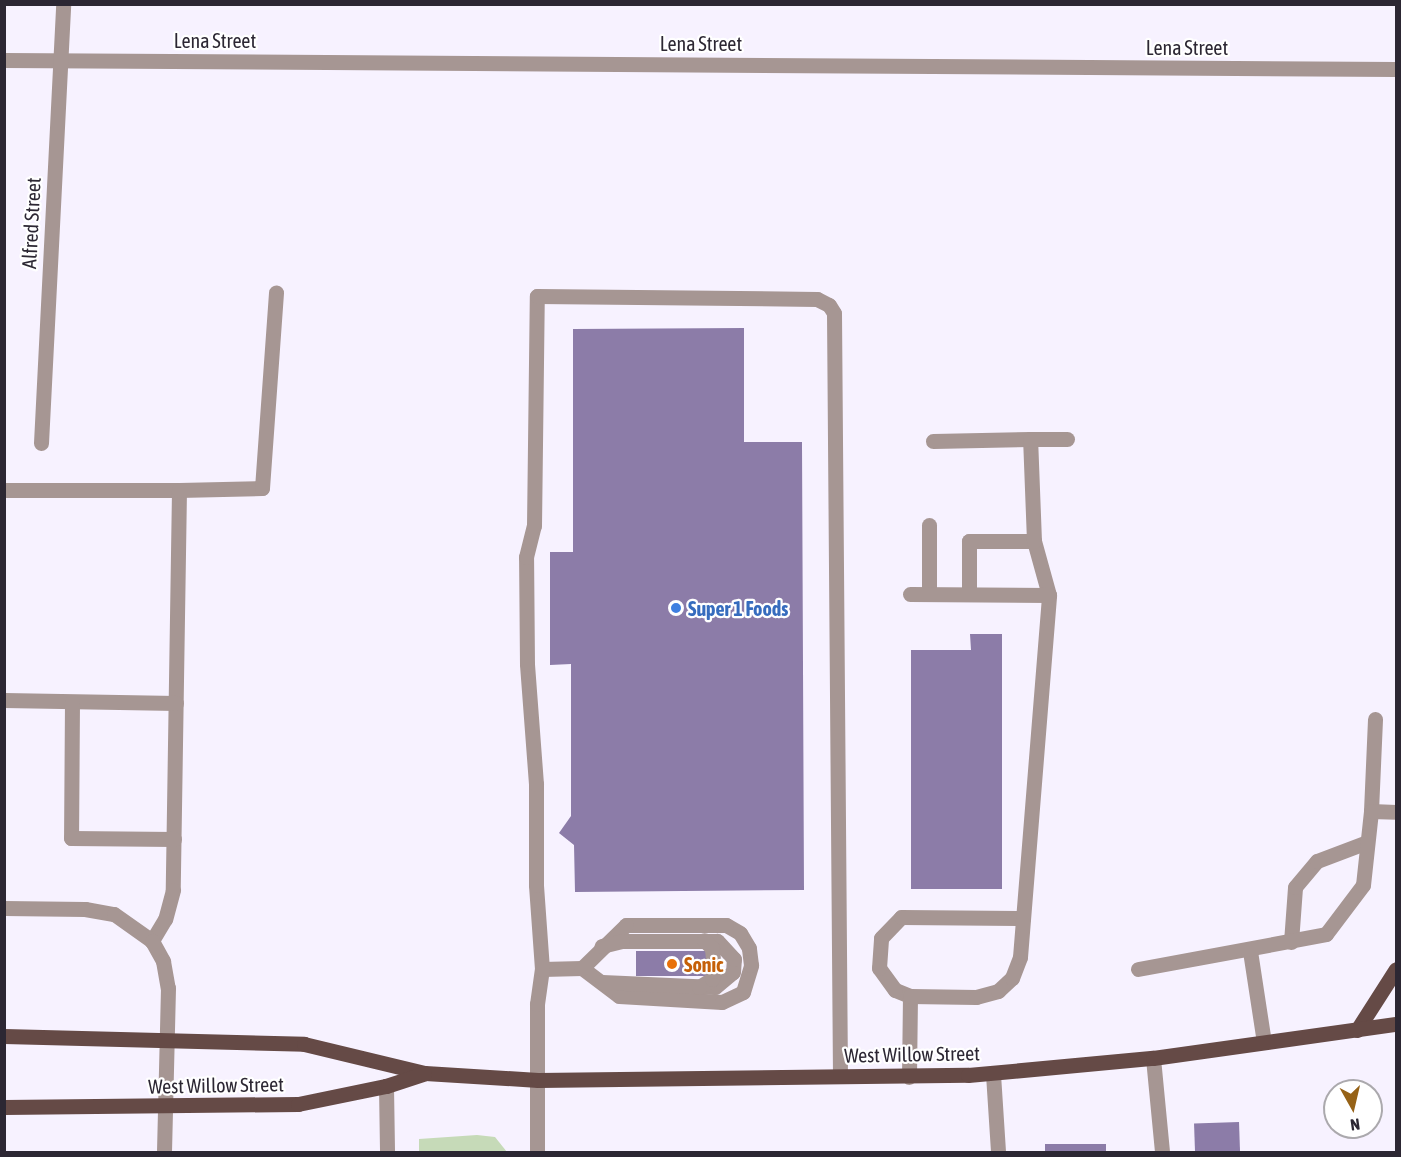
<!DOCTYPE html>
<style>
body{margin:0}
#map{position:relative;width:1401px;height:1157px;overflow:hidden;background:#f7f2ff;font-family:"Asap Condensed",sans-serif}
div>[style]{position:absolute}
.green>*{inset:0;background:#c6dab8}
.building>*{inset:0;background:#8c7ca8;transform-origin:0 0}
.minor>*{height:15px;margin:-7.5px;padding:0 7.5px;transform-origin:7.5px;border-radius:7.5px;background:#a69693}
.major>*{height:15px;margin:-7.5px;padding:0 7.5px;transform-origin:7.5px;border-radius:7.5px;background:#654a46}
.dots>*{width:16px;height:16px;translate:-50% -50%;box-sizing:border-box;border:3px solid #fff;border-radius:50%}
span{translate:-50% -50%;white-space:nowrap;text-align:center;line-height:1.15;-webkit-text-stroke:4.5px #fff;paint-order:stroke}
.street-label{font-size:20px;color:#2c2733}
.shop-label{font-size:20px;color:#366cbe;font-weight:700}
.left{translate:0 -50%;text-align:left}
.food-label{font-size:20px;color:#c56008;font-weight:700}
.frame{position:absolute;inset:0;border:6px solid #2c2733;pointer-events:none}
.north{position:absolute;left:1323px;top:1079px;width:60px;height:60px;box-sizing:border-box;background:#fff;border:2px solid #aba9ad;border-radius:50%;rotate:172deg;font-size:16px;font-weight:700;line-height:24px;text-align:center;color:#2c2733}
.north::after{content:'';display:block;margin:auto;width:21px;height:27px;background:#966217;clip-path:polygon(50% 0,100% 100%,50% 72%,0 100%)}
</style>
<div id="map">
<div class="green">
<div style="clip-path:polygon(477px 1135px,495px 1137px,507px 1152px,419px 1152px,419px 1139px)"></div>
</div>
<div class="building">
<div style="clip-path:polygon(744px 328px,744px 442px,802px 442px,804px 890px,575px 892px,574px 845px,559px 833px,571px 816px,571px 664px,550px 665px,550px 552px,573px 552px,573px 329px)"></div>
<div style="clip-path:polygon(970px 634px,1002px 634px,1002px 889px,911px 889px,911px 650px,971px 650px)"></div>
<div style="left:708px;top:951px;width:25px;height:72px;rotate:90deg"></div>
<div style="left:1239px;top:1122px;width:30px;height:45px;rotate:88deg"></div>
<div style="left:1045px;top:1144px;width:61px;height:8px"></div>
</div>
<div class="minor">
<div style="left:4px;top:60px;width:1392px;rotate:0.37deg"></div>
<div style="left:933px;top:441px;width:97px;rotate:-1.2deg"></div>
<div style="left:41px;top:443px;width:440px;rotate:-87.1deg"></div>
<div style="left:4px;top:490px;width:175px"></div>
<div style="left:179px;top:490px;width:400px;rotate:90.9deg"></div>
<div style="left:173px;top:890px;width:30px;rotate:105deg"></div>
<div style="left:165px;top:919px;width:26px;rotate:121deg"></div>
<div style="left:179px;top:490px;width:83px;rotate:-1.4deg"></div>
<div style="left:262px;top:488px;width:196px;rotate:-85.9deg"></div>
<div style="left:929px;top:594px;width:69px;rotate:-90deg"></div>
<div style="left:969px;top:594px;width:53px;rotate:-90deg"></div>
<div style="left:969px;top:541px;width:65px"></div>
<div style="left:1049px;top:595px;width:56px;rotate:-105.5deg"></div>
<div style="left:1034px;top:541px;width:102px;rotate:-92.2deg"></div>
<div style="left:1030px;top:439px;width:37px"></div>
<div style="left:4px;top:700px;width:172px;rotate:1deg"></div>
<div style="left:72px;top:702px;width:136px;rotate:90.4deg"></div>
<div style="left:71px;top:838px;width:103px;rotate:0.6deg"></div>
<div style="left:1371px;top:811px;width:92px;rotate:-87.5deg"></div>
<div style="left:4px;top:908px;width:81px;rotate:0.7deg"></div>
<div style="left:85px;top:909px;width:29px;rotate:10deg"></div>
<div style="left:114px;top:914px;width:47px;rotate:35.4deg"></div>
<div style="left:152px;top:941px;width:23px;rotate:61deg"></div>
<div style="left:163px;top:961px;width:27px;rotate:80deg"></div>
<div style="left:168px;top:988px;width:164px;rotate:91.4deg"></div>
<div style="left:1291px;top:942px;width:55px;rotate:-85.8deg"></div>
<div style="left:1295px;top:887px;width:34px;rotate:-50deg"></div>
<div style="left:1317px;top:861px;width:53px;rotate:-20.8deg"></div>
<div style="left:1250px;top:951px;width:92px;rotate:81.3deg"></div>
<div style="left:542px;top:969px;width:40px;rotate:-1.4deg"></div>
<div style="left:582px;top:968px;width:46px;rotate:37.1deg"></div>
<div style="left:619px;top:996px;width:103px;rotate:3.3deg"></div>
<div style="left:722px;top:1002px;width:23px;rotate:-25deg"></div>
<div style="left:743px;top:992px;width:28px;rotate:-73deg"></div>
<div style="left:751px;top:965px;width:17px;rotate:-97deg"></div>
<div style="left:749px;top:948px;width:17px;rotate:-121deg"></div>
<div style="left:740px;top:933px;width:16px;rotate:-150deg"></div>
<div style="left:726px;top:925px;width:100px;rotate:180deg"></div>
<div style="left:626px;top:925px;width:62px;rotate:135.7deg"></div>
<div style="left:1138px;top:969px;width:191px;rotate:-10.5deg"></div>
<div style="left:1326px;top:934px;width:61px;rotate:-52.9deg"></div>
<div style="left:1363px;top:885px;width:74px;rotate:-83.8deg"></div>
<div style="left:1371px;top:811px;width:25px;rotate:2deg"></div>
<div style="left:602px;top:982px;width:113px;rotate:2.5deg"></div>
<div style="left:715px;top:987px;width:23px;rotate:-40deg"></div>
<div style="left:733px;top:972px;width:13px;rotate:-86deg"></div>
<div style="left:734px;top:959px;width:25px;rotate:-133deg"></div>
<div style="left:717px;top:941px;width:95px;rotate:180deg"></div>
<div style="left:622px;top:941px;width:21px;rotate:166deg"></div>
<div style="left:699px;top:987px;width:15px;rotate:-32deg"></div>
<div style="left:712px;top:979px;width:8px;rotate:-76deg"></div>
<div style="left:714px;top:971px;width:23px;rotate:-95deg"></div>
<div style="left:712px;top:948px;width:11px;rotate:-135deg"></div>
<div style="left:910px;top:996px;width:16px;rotate:-158deg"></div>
<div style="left:895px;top:990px;width:27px;rotate:-126deg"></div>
<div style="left:879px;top:968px;width:30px;rotate:-86deg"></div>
<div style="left:881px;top:938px;width:29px;rotate:-46deg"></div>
<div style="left:901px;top:917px;width:122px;rotate:0.5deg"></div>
<div style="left:1153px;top:1058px;width:94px;rotate:84.5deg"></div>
<div style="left:993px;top:1074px;width:78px;rotate:86.3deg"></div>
<div style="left:909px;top:1077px;width:81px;rotate:-89.3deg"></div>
<div style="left:910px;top:996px;width:66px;rotate:0.9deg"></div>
<div style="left:976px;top:997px;width:23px;rotate:-15deg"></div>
<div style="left:998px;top:991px;width:19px;rotate:-43deg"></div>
<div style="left:1012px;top:978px;width:22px;rotate:-69deg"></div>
<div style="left:1020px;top:957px;width:363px;rotate:-85.4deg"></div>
<div style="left:1049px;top:595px;width:139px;rotate:-179.6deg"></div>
<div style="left:386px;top:1086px;width:66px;rotate:89.1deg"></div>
<div style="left:537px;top:1152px;width:148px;rotate:-90deg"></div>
<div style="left:537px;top:1004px;width:35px;rotate:-82deg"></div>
<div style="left:542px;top:969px;width:84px;rotate:-94.1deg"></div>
<div style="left:536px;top:885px;width:101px;rotate:-90deg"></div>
<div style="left:536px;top:784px;width:120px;rotate:-94.3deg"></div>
<div style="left:527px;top:664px;width:107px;rotate:-90.5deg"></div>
<div style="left:526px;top:557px;width:32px;rotate:-76deg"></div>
<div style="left:534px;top:526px;width:230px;rotate:-89.3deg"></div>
<div style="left:537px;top:296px;width:280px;rotate:0.6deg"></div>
<div style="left:817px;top:299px;width:13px;rotate:27deg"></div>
<div style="left:829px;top:305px;width:9px;rotate:58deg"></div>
<div style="left:834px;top:313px;width:763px;rotate:89.55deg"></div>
</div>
<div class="major">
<div style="left:1357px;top:1030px;width:72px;rotate:-57.4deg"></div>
<div style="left:4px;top:1036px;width:300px;rotate:1.5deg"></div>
<div style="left:304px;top:1044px;width:124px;rotate:13.5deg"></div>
<div style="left:425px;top:1073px;width:113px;rotate:3.5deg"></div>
<div style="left:538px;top:1080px;width:430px;rotate:-0.7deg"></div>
<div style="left:968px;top:1075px;width:186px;rotate:-5.3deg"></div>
<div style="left:1153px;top:1058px;width:245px;rotate:-8deg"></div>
<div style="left:4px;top:1107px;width:294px;rotate:-0.6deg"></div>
<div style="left:298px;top:1104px;width:90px;rotate:-11.6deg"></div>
<div style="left:386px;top:1086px;width:40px;rotate:-18deg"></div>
</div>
<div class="dots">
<div style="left:676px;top:608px;background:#3f7fe0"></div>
<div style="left:672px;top:964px;background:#e8710a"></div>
</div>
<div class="street-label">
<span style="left:215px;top:40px">Lena Street</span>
<span style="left:701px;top:43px">Lena Street</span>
<span style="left:1187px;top:47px">Lena Street</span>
<span style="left:31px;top:223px;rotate:-87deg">Alfred Street</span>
<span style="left:912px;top:1054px;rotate:-1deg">West Willow Street</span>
<span style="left:216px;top:1085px;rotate:-1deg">West Willow Street</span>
</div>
<div class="shop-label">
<span class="left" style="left:688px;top:608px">Super 1 Foods</span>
</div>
<div class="food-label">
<span class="left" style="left:684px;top:964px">Sonic</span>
</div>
<div class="frame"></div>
<div class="north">N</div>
</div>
